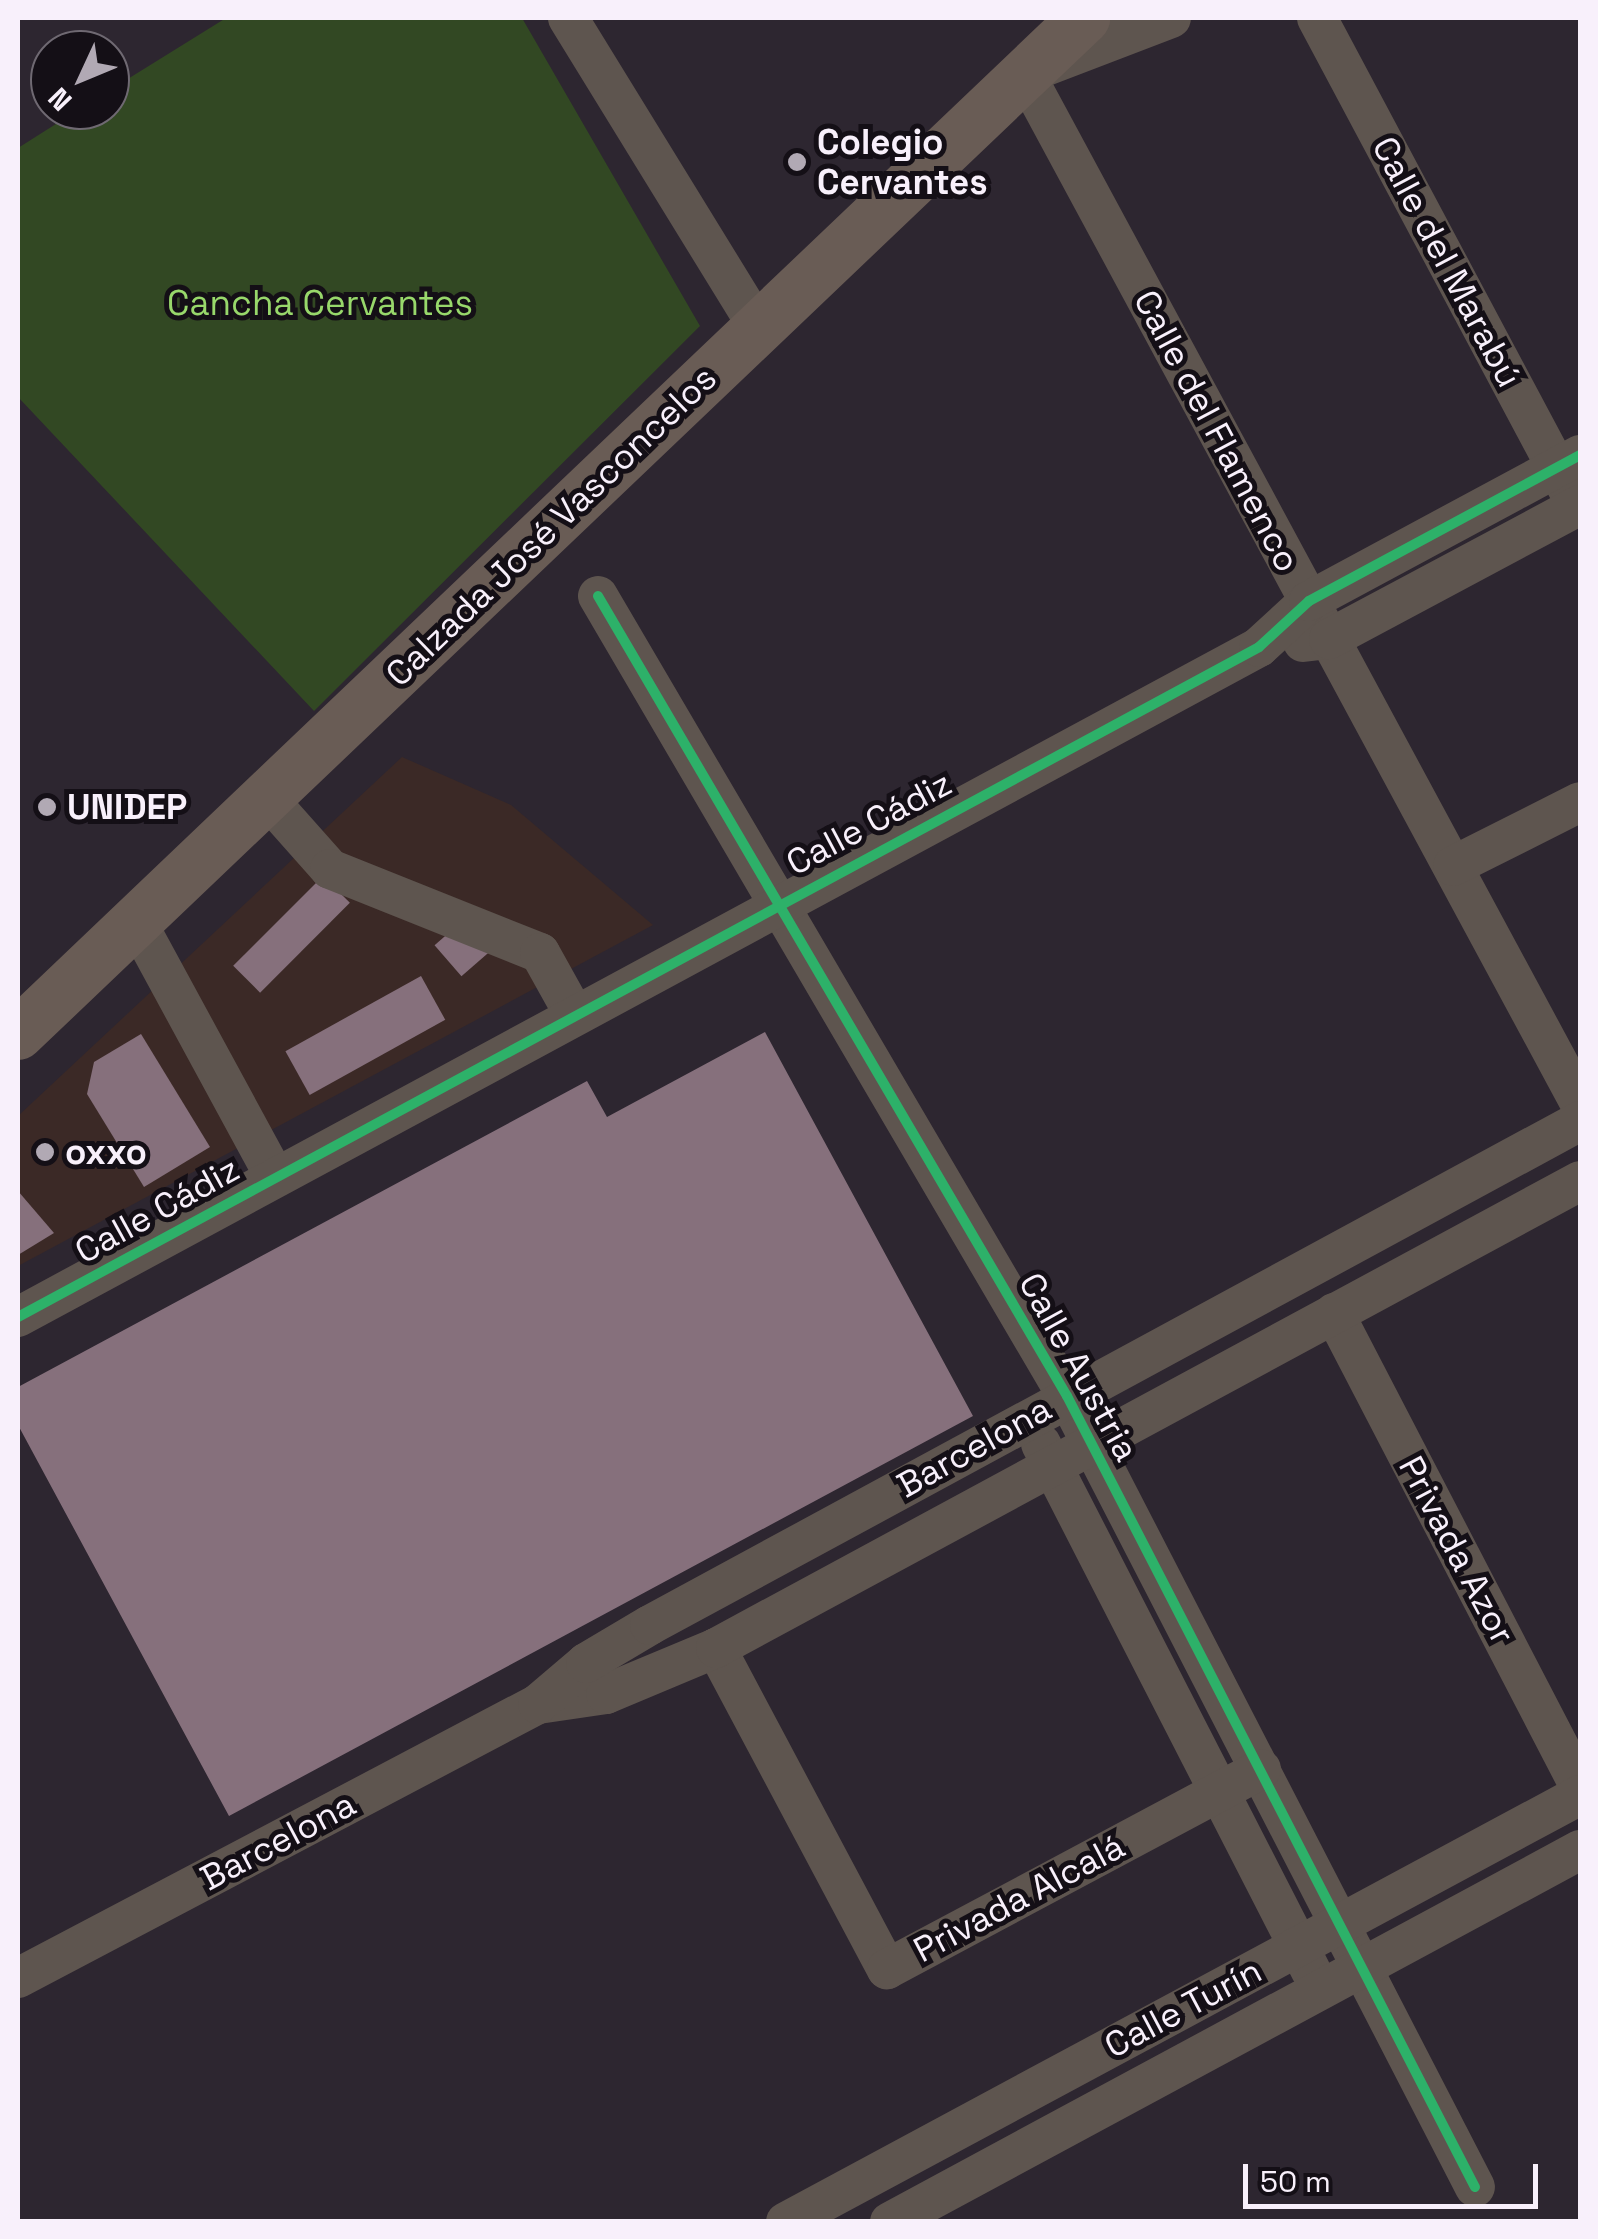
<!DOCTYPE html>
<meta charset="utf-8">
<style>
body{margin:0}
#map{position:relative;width:1598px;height:2239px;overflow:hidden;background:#2d2630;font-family:"Space Grotesk",sans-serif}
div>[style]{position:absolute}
.commercial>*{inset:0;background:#3b2926}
.green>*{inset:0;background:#324823}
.building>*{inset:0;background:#86707c;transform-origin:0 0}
.minor>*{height:40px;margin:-20px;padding:0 20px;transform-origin:20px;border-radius:20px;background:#5e554f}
.major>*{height:52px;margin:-26px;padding:0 26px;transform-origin:26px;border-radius:26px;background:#695c55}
.cycleway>*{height:10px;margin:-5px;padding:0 5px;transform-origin:5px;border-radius:5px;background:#2db169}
.dots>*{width:28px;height:28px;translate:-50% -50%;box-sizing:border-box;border:5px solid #140f16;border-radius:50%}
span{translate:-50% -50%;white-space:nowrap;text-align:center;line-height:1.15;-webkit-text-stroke:10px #140f16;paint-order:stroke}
.poi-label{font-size:35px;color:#f8f0fb;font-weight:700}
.left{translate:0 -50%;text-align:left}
.street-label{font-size:35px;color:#f8f0fb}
.park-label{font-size:35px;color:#98d86b}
.frame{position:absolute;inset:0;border:20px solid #f8f0fb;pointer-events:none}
.north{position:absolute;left:30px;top:30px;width:100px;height:100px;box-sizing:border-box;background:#140f16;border:2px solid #6f6972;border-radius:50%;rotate:226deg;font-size:28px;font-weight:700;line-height:40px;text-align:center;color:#f8f0fb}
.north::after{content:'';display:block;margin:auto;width:35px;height:45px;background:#b1a9b4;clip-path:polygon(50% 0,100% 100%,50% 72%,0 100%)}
.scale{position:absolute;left:1243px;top:2164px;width:295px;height:45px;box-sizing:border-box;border:5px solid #f8f0fb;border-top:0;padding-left:12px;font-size:30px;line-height:35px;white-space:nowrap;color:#f8f0fb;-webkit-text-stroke:8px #140f16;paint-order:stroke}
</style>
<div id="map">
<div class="commercial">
<div style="clip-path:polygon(402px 757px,511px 805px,653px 925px,18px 1266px,18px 1116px)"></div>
</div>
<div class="green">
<div style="clip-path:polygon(226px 18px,522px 18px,700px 326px,314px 711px,18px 397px,18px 148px,78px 110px,110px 110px,110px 90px)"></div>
</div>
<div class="building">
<div style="left:323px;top:876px;width:38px;height:127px;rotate:45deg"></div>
<div style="left:467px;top:917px;width:41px;height:43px;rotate:49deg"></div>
<div style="left:421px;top:976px;width:50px;height:155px;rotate:61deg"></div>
<div style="clip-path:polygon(765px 1032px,973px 1416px,229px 1816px,18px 1425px,18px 1387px,587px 1081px,607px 1117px)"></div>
<div style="clip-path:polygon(141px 1034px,210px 1147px,144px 1187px,87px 1094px,94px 1062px)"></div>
<div style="clip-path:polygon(18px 1191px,54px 1233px,18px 1255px)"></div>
</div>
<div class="minor">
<div style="left:568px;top:18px;width:364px;rotate:58.4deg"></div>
<div style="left:1171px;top:18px;width:156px;rotate:159deg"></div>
<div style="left:1025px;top:74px;width:1169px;rotate:61.66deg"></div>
<div style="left:1317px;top:18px;width:553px;rotate:61.95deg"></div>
<div style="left:598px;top:596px;width:927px;rotate:59.62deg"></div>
<div style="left:1067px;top:1396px;width:890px;rotate:62.72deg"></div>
<div style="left:1303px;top:642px;width:26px;rotate:-7deg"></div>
<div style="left:1329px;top:639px;width:285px;rotate:-28.1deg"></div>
<div style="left:266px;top:797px;width:96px;rotate:48.4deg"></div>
<div style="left:330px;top:869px;width:226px;rotate:21.8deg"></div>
<div style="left:540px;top:953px;width:70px;rotate:60.9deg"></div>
<div style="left:1453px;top:866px;width:142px;rotate:-26.7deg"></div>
<div style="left:136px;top:921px;width:291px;rotate:61.5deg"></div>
<div style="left:1334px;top:1313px;width:534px;rotate:62.57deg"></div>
<div style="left:18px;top:1317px;width:1410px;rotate:-28.36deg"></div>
<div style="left:1259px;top:647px;width:68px;rotate:-42.6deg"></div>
<div style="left:1309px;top:601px;width:308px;rotate:-28.3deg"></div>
<div style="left:1041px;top:1444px;width:592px;rotate:62.87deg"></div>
<div style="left:716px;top:1648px;width:364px;rotate:62deg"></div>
<div style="left:887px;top:1969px;width:424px;rotate:-28.1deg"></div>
<div style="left:538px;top:1704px;width:69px;rotate:-8.4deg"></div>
<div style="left:606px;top:1694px;width:119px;rotate:-22.7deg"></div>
<div style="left:716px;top:1648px;width:982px;rotate:-28.39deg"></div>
<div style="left:18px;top:1978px;width:588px;rotate:-27.79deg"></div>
<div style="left:538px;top:1704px;width:63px;rotate:-40.5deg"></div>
<div style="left:586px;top:1663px;width:74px;rotate:-30.7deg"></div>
<div style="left:650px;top:1625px;width:1058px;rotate:-28.45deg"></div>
<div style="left:786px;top:2222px;width:902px;rotate:-28.27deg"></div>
<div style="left:890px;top:2222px;width:784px;rotate:-28.33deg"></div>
</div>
<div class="major">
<div style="left:18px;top:1034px;width:1473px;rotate:-43.62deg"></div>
</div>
<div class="cycleway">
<div style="left:598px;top:596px;width:927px;rotate:59.62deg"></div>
<div style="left:1067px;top:1396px;width:890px;rotate:62.72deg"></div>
<div style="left:18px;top:1317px;width:1410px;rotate:-28.36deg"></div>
<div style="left:1259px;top:647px;width:68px;rotate:-42.6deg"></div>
<div style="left:1309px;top:601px;width:308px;rotate:-28.3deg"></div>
</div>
<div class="dots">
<div style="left:797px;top:162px;background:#b1a9b4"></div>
<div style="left:47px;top:807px;background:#b1a9b4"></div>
<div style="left:45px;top:1152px;background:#b1a9b4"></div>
</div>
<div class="poi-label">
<span class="left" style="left:817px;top:162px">Colegio<br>Cervantes</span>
<span class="left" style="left:67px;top:807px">UNIDEP</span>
<span class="left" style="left:65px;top:1152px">oxxo</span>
</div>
<div class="street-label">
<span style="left:1447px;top:262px;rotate:62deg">Calle del Marabú</span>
<span style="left:1217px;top:431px;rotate:62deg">Calle del Flamenco</span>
<span style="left:551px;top:526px;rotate:-44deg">Calzada José Vasconcelos</span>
<span style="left:869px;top:823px;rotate:-28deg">Calle Cádiz</span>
<span style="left:157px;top:1210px;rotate:-29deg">Calle Cádiz</span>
<span style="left:1079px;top:1367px;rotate:61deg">Calle Austria</span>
<span style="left:974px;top:1447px;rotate:-29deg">Barcelona</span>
<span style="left:1457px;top:1550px;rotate:62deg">Privada Azor</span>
<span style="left:278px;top:1841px;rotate:-28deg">Barcelona</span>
<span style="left:1019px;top:1898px;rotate:-28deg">Privada Alcalá</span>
<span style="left:1183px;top:2008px;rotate:-28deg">Calle Turín</span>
</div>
<div class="park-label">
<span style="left:320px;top:303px">Cancha Cervantes</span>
</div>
<div class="frame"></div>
<div class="north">N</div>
<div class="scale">50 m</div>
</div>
